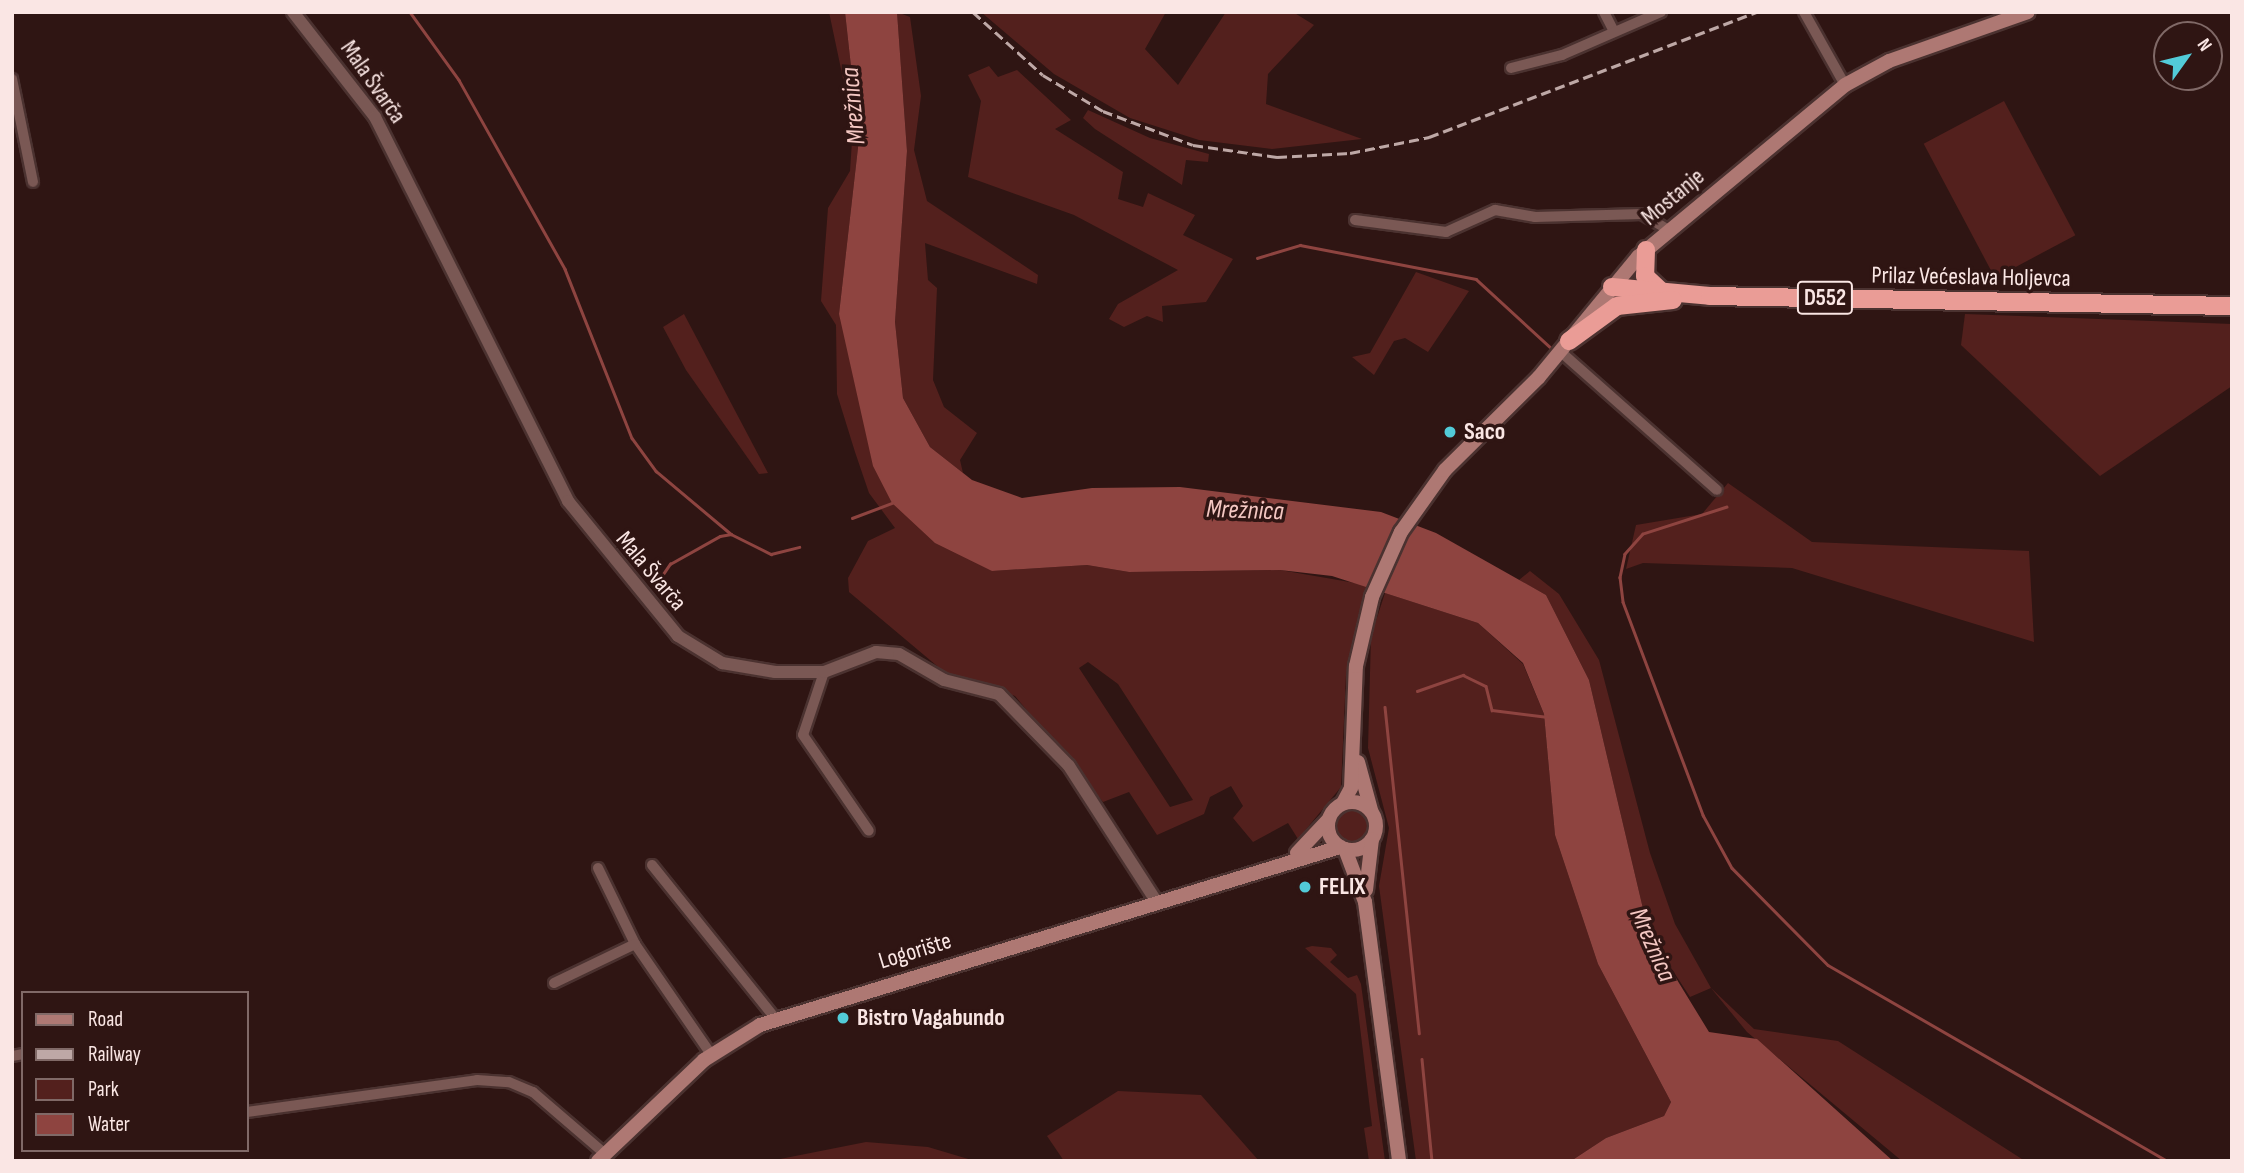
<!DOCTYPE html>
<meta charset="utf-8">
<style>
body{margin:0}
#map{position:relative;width:2244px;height:1173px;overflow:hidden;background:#2f1513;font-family:"Sofia Sans Condensed",sans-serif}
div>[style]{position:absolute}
.green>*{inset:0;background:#53201d;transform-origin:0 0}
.round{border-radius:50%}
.water>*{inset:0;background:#8e4440}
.stream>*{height:2.5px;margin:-1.25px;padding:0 1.25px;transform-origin:1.25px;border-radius:1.25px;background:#8e4440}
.roads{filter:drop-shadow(2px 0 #4b3230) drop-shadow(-2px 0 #4b3230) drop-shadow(0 2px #4b3230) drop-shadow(0 -2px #4b3230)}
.minor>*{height:10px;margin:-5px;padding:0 5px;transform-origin:5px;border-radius:5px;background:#7a5854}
.tertiary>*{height:12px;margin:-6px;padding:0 6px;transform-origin:6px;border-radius:6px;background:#7a5854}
.secondary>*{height:14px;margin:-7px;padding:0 7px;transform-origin:7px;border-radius:7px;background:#ae7873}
.secondary>.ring{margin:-7px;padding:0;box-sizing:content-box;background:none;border:14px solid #ae7873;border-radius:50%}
.trunk>*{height:18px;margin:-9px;padding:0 9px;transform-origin:9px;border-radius:9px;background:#ea9c96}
.rail>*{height:2.5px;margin-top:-1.25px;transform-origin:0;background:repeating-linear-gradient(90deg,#bea8a6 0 10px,transparent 0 15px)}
.dots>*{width:19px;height:19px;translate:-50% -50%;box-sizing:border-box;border:4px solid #2f1513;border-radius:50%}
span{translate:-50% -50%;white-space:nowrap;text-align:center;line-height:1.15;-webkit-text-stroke:7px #2f1513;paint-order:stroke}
.shield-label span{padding:2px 5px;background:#2f1513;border:2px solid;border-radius:5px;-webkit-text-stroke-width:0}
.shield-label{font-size:23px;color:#fae6e4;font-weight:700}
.street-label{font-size:24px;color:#fae6e4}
.poi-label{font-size:24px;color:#fae6e4;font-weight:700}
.left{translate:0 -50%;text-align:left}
.water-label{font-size:26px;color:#f5c8c3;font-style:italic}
.frame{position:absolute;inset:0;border:14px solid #fae6e4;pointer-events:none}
.legend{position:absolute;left:21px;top:991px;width:228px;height:161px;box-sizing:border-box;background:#2f1513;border:2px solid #806967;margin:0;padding:9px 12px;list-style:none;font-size:21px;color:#fae6e4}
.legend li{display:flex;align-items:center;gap:14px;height:35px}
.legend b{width:35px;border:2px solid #806967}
.north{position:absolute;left:2153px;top:21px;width:70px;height:70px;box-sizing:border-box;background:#2f1513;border:2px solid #806967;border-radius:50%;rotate:56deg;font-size:19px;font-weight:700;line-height:28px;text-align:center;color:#fae6e4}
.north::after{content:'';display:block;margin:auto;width:24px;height:32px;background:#52cbd8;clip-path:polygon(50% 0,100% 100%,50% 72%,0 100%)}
</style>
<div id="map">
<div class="green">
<div style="clip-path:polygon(evenodd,829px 12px,845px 12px,859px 139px,839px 314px,992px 571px,1087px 565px,1129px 572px,1280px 570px,1367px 585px,1346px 675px,1341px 787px,1298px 839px,1288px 823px,1253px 842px,1233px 818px,1243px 806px,1231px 786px,1210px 797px,1204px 814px,1157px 835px,1129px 792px,1103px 802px,1015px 696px,943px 671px,849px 592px,848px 578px,868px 541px,895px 528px,869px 493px,855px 452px,837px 394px,836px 325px,821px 301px,828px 208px,850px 171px,853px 126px,829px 12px,1088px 662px,1118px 684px,1193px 800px,1170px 807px,1079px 668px,1088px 662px)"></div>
<div style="clip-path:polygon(897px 12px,910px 17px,921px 96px,914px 150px,927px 201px,1038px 275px,1037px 284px,925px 243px,928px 280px,937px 288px,933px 380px,944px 407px,977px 433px,960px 460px,963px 473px,930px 447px,903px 398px,895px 322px,907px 151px)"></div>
<div style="clip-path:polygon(981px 12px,1166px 12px,1145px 49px,1178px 85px,1226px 12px,1293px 12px,1314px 25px,1268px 74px,1266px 104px,1362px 139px,1272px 149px,1199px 140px,1130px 118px,1054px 74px)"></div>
<div style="clip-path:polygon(989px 66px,998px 77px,1017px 70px,1071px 120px,1055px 129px,1123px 172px,1118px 199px,1143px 207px,1148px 193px,1195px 215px,1183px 235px,1233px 259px,1206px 302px,1162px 306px,1163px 322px,1147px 316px,1124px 327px,1109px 319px,1118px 304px,1178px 270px,1074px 215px,968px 177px,981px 101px,968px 75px)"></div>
<div style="left:2004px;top:101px;width:152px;height:91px;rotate:62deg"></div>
<div style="clip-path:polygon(1088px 110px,1150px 138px,1209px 154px,1208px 162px,1186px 160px,1182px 185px,1095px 129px,1083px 118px)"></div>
<div style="clip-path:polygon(1416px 272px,1469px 291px,1428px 352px,1405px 338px,1394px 341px,1374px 375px,1352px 357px,1370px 353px)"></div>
<div style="clip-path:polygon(684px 314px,768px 473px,759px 474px,686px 370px,663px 327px)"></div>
<div style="clip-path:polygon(1965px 314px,2232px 324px,2232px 386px,2100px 476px,1961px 345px)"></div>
<div style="clip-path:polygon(1728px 483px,1812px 542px,2029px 551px,2034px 642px,1792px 568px,1643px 563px,1626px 569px,1636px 525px,1702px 514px)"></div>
<div style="clip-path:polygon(1530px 571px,1559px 594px,1599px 660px,1650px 853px,1675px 924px,1711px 988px,1754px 1029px,1838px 1041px,2025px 1161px,1902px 1161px,1747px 1032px,1711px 988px,1690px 997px,1649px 934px,1589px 680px,1546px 595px,1519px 580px)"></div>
<div style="clip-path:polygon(1385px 593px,1478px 623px,1523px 664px,1544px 714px,1555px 835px,1598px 964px,1671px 1102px,1664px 1116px,1606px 1138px,1571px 1161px,1416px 1161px,1379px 886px,1389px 828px,1368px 748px,1371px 636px)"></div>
<div class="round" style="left:1333px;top:807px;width:38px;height:38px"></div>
<div style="clip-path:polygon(1312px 946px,1331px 948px,1337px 955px,1330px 962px,1348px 978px,1357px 975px,1361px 984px,1385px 1161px,1369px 1161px,1364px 1128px,1372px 1126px,1356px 994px,1305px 948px)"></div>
<div style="clip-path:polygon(1118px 1091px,1201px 1095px,1259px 1161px,1064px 1161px,1047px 1136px)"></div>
<div style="clip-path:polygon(866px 1142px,928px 1147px,975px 1161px,770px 1161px)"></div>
</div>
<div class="water">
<div style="clip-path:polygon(845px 12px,897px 12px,907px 151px,895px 322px,903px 398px,930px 447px,972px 480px,1022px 498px,1092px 488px,1180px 487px,1381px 512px,1436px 533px,1546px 595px,1589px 680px,1649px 934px,1709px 1032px,1757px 1039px,1893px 1161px,1571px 1161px,1606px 1138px,1664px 1116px,1671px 1102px,1598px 964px,1555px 835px,1544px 714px,1523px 663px,1478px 623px,1332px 576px,1280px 570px,1129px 572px,1087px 565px,992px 571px,935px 543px,892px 503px,873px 466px,839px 314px,859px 139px)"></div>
</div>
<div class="stream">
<div style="left:410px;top:12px;width:84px;rotate:54.2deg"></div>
<div style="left:459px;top:80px;width:217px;rotate:60.7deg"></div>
<div style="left:565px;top:269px;width:182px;rotate:68.4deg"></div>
<div style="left:632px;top:438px;width:41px;rotate:54deg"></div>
<div style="left:656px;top:471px;width:98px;rotate:40deg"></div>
<div style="left:1257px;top:258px;width:45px;rotate:-16.8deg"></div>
<div style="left:1300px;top:245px;width:179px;rotate:10.9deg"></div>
<div style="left:1476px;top:279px;width:100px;rotate:42.6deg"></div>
<div style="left:1727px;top:507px;width:88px;rotate:162.2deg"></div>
<div style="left:1643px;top:534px;width:27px;rotate:132deg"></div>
<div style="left:1625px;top:554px;width:24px;rotate:102deg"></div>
<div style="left:1620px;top:577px;width:25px;rotate:83deg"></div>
<div style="left:1623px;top:602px;width:228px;rotate:69.4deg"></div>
<div style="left:1703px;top:815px;width:60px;rotate:61.3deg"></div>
<div style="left:1732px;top:868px;width:136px;rotate:45.3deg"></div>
<div style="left:1828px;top:965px;width:392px;rotate:30deg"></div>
<div style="left:852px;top:518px;width:43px;rotate:-20.6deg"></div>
<div style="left:655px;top:586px;width:27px;rotate:-56deg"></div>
<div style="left:670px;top:564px;width:57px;rotate:-29.2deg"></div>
<div style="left:720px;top:536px;width:11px;rotate:-10deg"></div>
<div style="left:731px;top:534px;width:45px;rotate:26.6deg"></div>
<div style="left:771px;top:554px;width:29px;rotate:-14deg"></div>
<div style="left:1417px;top:691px;width:49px;rotate:-19.2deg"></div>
<div style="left:1463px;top:675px;width:25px;rotate:26deg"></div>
<div style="left:1486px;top:686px;width:25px;rotate:76deg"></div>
<div style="left:1492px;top:710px;width:56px;rotate:7.1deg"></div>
<div style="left:1385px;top:707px;width:328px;rotate:84deg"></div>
<div style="left:1422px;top:1059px;width:102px;rotate:84.4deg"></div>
</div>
<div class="roads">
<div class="minor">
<div style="left:1604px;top:12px;width:22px;rotate:63deg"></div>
<div style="left:1804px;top:12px;width:84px;rotate:60.7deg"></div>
<div style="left:1511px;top:68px;width:53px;rotate:-14.3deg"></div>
<div style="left:1562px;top:55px;width:108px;rotate:-23.5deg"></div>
<div style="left:12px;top:79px;width:105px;rotate:78.5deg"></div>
<div style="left:1355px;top:220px;width:92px;rotate:7.5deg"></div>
<div style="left:1446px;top:232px;width:54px;rotate:-24.2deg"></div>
<div style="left:1495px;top:210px;width:41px;rotate:9.9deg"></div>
<div style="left:1535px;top:217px;width:107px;rotate:-1.6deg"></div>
<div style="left:1642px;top:214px;width:31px;rotate:31deg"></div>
<div style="left:1561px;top:352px;width:208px;rotate:41.5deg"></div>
<div style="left:824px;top:672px;width:66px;rotate:108.4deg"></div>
<div style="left:803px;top:735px;width:116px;rotate:55.5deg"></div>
<div style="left:652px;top:865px;width:198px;rotate:51.2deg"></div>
<div style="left:598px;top:868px;width:85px;rotate:64deg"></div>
<div style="left:635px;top:944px;width:134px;rotate:55.4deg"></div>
<div style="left:554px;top:983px;width:90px;rotate:-25.7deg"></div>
<div style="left:12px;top:1056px;width:11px;rotate:-10deg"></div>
<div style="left:247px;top:1112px;width:232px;rotate:-7.9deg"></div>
<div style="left:477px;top:1080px;width:32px;rotate:4deg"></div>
<div style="left:509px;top:1082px;width:26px;rotate:23deg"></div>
<div style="left:533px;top:1092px;width:94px;rotate:40.7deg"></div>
</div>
<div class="tertiary">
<div style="left:293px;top:12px;width:133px;rotate:52deg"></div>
<div style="left:375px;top:117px;width:430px;rotate:63.3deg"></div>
<div style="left:568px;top:501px;width:174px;rotate:50.8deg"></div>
<div style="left:678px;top:636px;width:52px;rotate:31.5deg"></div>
<div style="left:722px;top:663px;width:54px;rotate:9.6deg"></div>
<div style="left:775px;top:672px;width:49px"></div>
<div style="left:824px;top:672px;width:56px;rotate:-21deg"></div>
<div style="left:876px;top:652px;width:23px;rotate:5deg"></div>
<div style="left:899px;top:654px;width:52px;rotate:30deg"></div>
<div style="left:944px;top:680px;width:57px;rotate:14.3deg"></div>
<div style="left:999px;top:694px;width:100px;rotate:45.8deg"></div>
<div style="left:1069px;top:766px;width:161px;rotate:57.2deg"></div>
</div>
<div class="secondary">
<div style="left:1358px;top:762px;width:50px;rotate:74.8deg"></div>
<div class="ring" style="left:1328px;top:802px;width:34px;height:34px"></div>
<div style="left:1343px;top:803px;width:17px;rotate:-62deg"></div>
<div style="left:1351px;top:788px;width:122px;rotate:-87.7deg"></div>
<div style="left:1356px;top:666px;width:71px;rotate:-76.9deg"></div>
<div style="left:1372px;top:597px;width:71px;rotate:-66deg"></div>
<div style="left:1401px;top:532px;width:76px;rotate:-54.6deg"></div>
<div style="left:1445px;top:470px;width:132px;rotate:-44.7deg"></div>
<div style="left:1539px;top:377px;width:156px;rotate:-50.5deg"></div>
<div style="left:1638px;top:257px;width:269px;rotate:-39.7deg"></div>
<div style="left:1845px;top:85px;width:50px;rotate:-28.6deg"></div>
<div style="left:1889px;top:61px;width:147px;rotate:-19.4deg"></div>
<div style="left:1345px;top:849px;width:57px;rotate:69.3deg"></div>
<div style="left:1365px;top:902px;width:261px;rotate:82.5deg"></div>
<div style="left:1297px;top:853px;width:45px;rotate:-46.8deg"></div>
<div style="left:1366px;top:890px;width:51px;rotate:-83.3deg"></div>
<div style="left:598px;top:1161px;width:146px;rotate:-43.6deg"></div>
<div style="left:704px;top:1060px;width:66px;rotate:-32deg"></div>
<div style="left:760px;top:1025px;width:607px;rotate:-17.06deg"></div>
</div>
<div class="trunk">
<div style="left:1646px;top:250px;width:26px;rotate:92deg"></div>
<div style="left:1645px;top:276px;width:22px;rotate:43deg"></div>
<div style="left:1612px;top:287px;width:98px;rotate:5.2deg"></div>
<div style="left:1710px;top:296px;width:522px;rotate:1.1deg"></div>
<div style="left:1569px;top:341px;width:59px;rotate:-36.1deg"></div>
<div style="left:1617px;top:306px;width:56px;rotate:-6.1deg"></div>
</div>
</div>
<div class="rail">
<div style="left:973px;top:12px;width:94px;rotate:42deg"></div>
<div style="left:1043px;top:75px;width:70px;rotate:31deg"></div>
<div style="left:1103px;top:111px;width:96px;rotate:20.7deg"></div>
<div style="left:1193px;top:145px;width:85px;rotate:8.1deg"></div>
<div style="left:1277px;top:157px;width:73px;rotate:-3.1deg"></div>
<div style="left:1350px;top:153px;width:81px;rotate:-11.4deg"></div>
<div style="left:1429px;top:137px;width:351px;rotate:-20.9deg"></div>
</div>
<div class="dots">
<div style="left:1450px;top:432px;background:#52cbd8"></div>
<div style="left:1305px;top:887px;background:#52cbd8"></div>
<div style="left:843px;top:1018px;background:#52cbd8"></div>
</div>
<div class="shield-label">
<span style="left:1825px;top:298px">D552</span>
</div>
<div class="street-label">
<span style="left:373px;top:82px;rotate:55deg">Mala Švarča</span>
<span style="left:1673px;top:197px;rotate:-40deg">Mostanje</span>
<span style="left:1971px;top:277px;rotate:1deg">Prilaz Većeslava Holjevca</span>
<span style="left:651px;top:571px;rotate:50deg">Mala Švarča</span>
<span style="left:915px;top:951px;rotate:-17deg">Logorište</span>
</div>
<div class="poi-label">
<span class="left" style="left:1464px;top:432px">Saco</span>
<span class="left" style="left:1319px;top:887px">FELIX</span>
<span class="left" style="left:857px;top:1018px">Bistro Vagabundo</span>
</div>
<div class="water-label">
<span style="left:854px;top:106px;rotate:-95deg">Mrežnica</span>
<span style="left:1245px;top:511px;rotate:2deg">Mrežnica</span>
<span style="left:1652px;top:945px;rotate:66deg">Mrežnica</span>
</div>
<div class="frame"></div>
<ul class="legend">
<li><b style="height:9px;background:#ae7873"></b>Road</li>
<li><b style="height:9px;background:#bea8a6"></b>Railway</li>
<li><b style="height:19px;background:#53201d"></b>Park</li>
<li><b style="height:19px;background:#8e4440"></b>Water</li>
</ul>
<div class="north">N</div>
</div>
